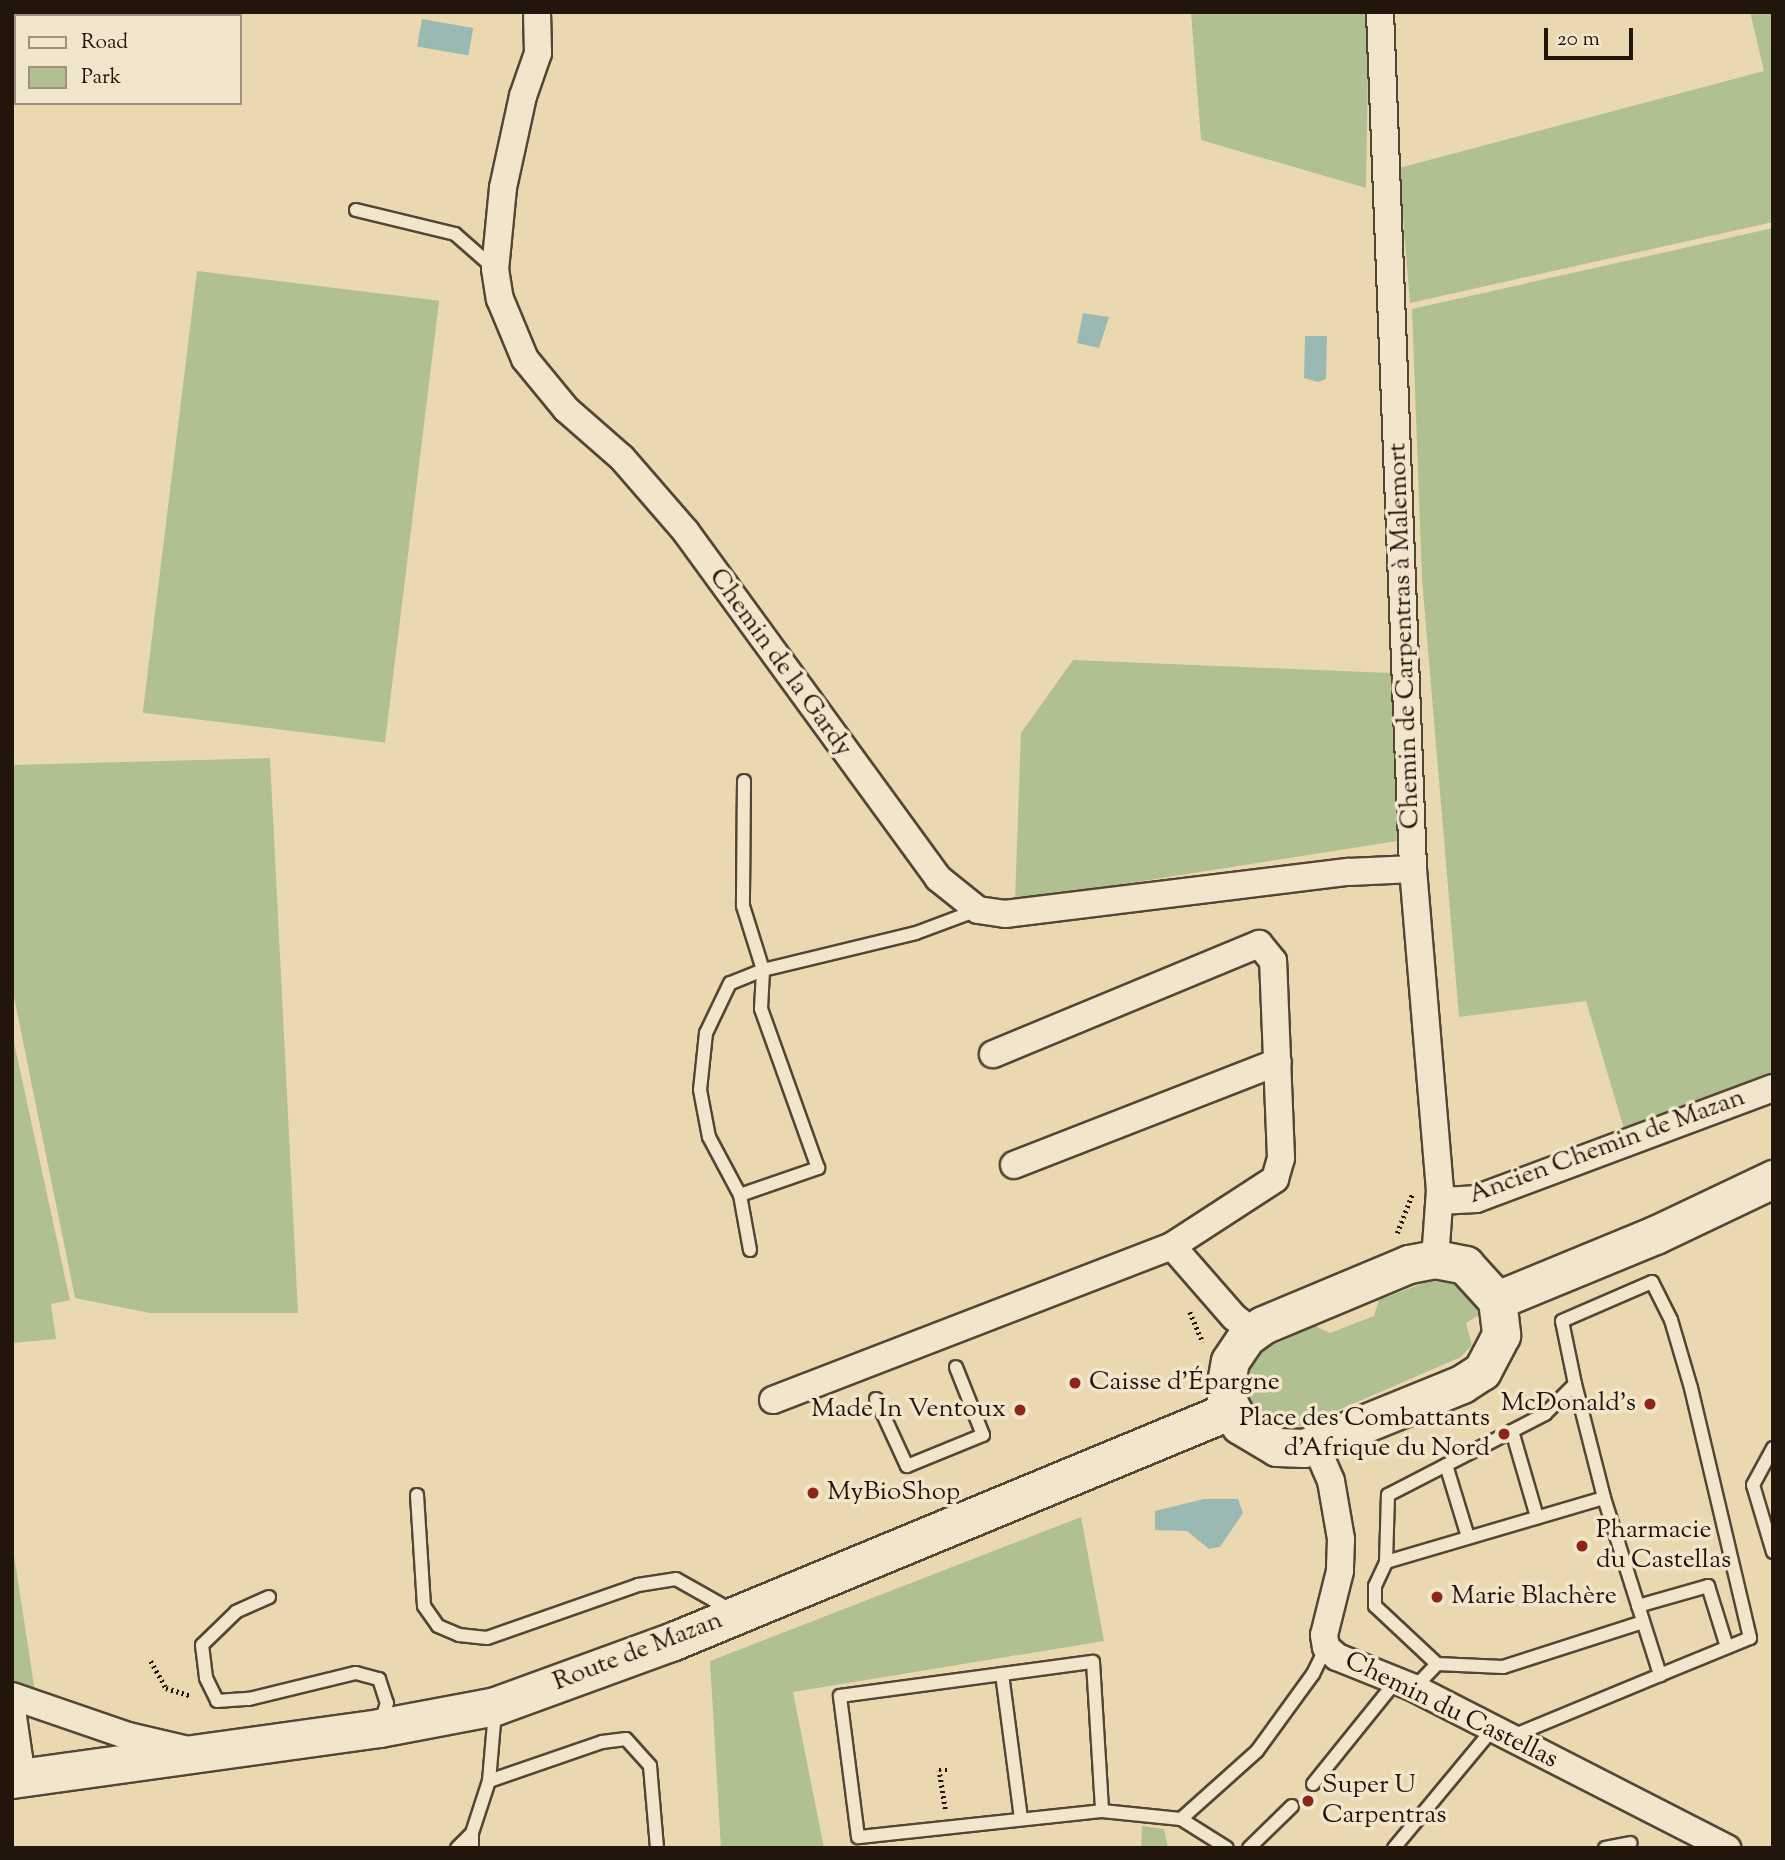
<!DOCTYPE html>
<meta charset="utf-8">
<style>
body{margin:0}
#map{position:relative;width:1785px;height:1860px;overflow:hidden;background:#ead9b0;font-family:"Sorts Mill Goudy",serif}
div>[style]{position:absolute}
.green>*{inset:0;background:#b1c090;transform-origin:0 0}
.water>*{inset:0;background:#9ab9b3;transform-origin:0 0}
.path>*{height:4.5px;margin-top:-2.25px;transform-origin:0;background:repeating-linear-gradient(90deg,#22150c 0 2px,transparent 0 5.5px)}
.roads{filter:drop-shadow(2px 0 #544635) drop-shadow(-2px 0 #544635) drop-shadow(0 2px #544635) drop-shadow(0 -2px #544635)}
.service>*{height:12px;margin:-6px;padding:0 6px;transform-origin:6px;border-radius:6px;background:#f1e6cc}
.minor>*{height:26px;margin:-13px;padding:0 13px;transform-origin:13px;border-radius:13px;background:#f1e6cc}
.secondary>*{height:37px;margin:-18.5px;padding:0 18.5px;transform-origin:18.5px;border-radius:18.5px;background:#f1e6cc}
.dots>*{width:19px;height:19px;translate:-50% -50%;box-sizing:border-box;border:4px solid #f1e6cc;border-radius:50%}
span{translate:-50% -50%;white-space:nowrap;text-align:center;line-height:1.15;-webkit-text-stroke:7px #f1e6cc;paint-order:stroke}
.street-label{font-size:26px;color:#22150c}
.poi-label{font-size:26px;color:#22150c}
.left{translate:0 -50%;text-align:left}
.right{translate:-100% -50%;text-align:right}
.frame{position:absolute;inset:0;border:14px solid #22150c;pointer-events:none}
.legend{position:absolute;left:14px;top:14px;width:228px;height:91px;box-sizing:border-box;background:#f1e6cc;border:2px solid #9e927f;margin:0;padding:9px 12px;list-style:none;font-size:21px;color:#22150c}
.legend li{display:flex;align-items:center;gap:14px;height:35px}
.legend b{width:35px;border:2px solid #9e927f}
.scale{position:absolute;left:1544px;top:28px;width:89px;height:32px;box-sizing:border-box;border:4px solid #22150c;border-top:0;padding-left:9px;font-size:21px;line-height:24px;white-space:nowrap;color:#22150c;-webkit-text-stroke:5px #f1e6cc;paint-order:stroke}
</style>
<div id="map">
<div class="green">
<div style="clip-path:polygon(1191px 12px,1369px 12px,1366px 188px,1201px 140px)"></div>
<div style="clip-path:polygon(1750px 12px,1773px 12px,1773px 222px,1410px 303px,1399px 168px,1764px 71px)"></div>
<div style="clip-path:polygon(1773px 228px,1773px 1076px,1625px 1132px,1586px 1001px,1459px 1017px,1422px 579px,1412px 309px)"></div>
<div style="left:197px;top:271px;width:244px;height:445px;rotate:7deg"></div>
<div style="clip-path:polygon(1073px 660px,1391px 673px,1397px 841px,1015px 901px,1021px 733px)"></div>
<div style="clip-path:polygon(270px 758px,298px 1313px,150px 1313px,75px 1298px,12px 987px,12px 765px)"></div>
<div style="clip-path:polygon(12px 1033px,70px 1300px,51px 1304px,56px 1339px,12px 1343px)"></div>
<div style="clip-path:polygon(1434px 1279px,1453px 1284px,1472px 1297px,1479px 1315px,1466px 1323px,1472px 1345px,1461px 1357px,1302px 1426px,1285px 1425px,1255px 1407px,1247px 1393px,1246px 1378px,1260px 1351px,1315px 1326px,1330px 1333px,1374px 1316px,1379px 1300px)"></div>
<div style="clip-path:polygon(1081px 1517px,1104px 1641px,793px 1692px,824px 1848px,721px 1848px,710px 1661px)"></div>
<div style="clip-path:polygon(12px 1542px,35px 1692px,12px 1682px)"></div>
<div style="clip-path:polygon(1142px 1826px,1164px 1829px,1168px 1848px,1130px 1848px,1141px 1846px)"></div>
</div>
<div class="water">
<div style="left:422px;top:19px;width:52px;height:28px;rotate:10deg"></div>
<div style="clip-path:polygon(1083px 313px,1109px 317px,1099px 348px,1077px 343px)"></div>
<div style="clip-path:polygon(1305px 336px,1327px 336px,1326px 379px,1318px 382px,1304px 378px)"></div>
<div style="clip-path:polygon(1204px 1499px,1238px 1499px,1243px 1513px,1220px 1547px,1209px 1549px,1187px 1531px,1155px 1530px,1155px 1511px)"></div>
</div>
<div class="path">
<div style="left:1397px;top:1233px;width:41px;rotate:-68.5deg"></div>
<div style="left:1190px;top:1312px;width:33px;rotate:67deg"></div>
<div style="left:151px;top:1661px;width:31px;rotate:61deg"></div>
<div style="left:166px;top:1688px;width:27px;rotate:17deg"></div>
<div style="left:945px;top:1809px;width:39px;rotate:-99deg"></div>
<div style="left:939px;top:1770px;width:10px"></div>
</div>
<div class="roads">
<div class="service">
<div style="left:356px;top:210px;width:102px;rotate:13.6deg"></div>
<div style="left:455px;top:234px;width:53px;rotate:41.2deg"></div>
<div style="left:744px;top:781px;width:125px;rotate:90.5deg"></div>
<div style="left:743px;top:906px;width:67px;rotate:72.6deg"></div>
<div style="left:763px;top:970px;width:35px;rotate:158deg"></div>
<div style="left:730px;top:983px;width:55px;rotate:115.6deg"></div>
<div style="left:706px;top:1033px;width:57px;rotate:96deg"></div>
<div style="left:700px;top:1090px;width:48px;rotate:79.2deg"></div>
<div style="left:709px;top:1137px;width:66px;rotate:61.9deg"></div>
<div style="left:740px;top:1195px;width:83px;rotate:-19.1deg"></div>
<div style="left:818px;top:1168px;width:169px;rotate:-109.7deg"></div>
<div style="left:761px;top:1009px;width:39px;rotate:-87deg"></div>
<div style="left:763px;top:970px;width:157px;rotate:-13.6deg"></div>
<div style="left:916px;top:933px;width:66px;rotate:-20.4deg"></div>
<div style="left:740px;top:1195px;width:56px;rotate:79.7deg"></div>
<div style="left:1575px;top:1384px;width:64px;rotate:-101.7deg"></div>
<div style="left:1562px;top:1321px;width:98px;rotate:-23.4deg"></div>
<div style="left:1652px;top:1282px;width:42px;rotate:63.4deg"></div>
<div style="left:1671px;top:1320px;width:71px;rotate:73.6deg"></div>
<div style="left:1691px;top:1388px;width:257px;rotate:76.7deg"></div>
<div style="left:1750px;top:1638px;width:97px;rotate:157.7deg"></div>
<div style="left:876px;top:1399px;width:74px;rotate:65.2deg"></div>
<div style="left:907px;top:1466px;width:82px;rotate:-22.2deg"></div>
<div style="left:983px;top:1435px;width:73px;rotate:-111.7deg"></div>
<div style="left:1512px;top:1431px;width:90px;rotate:73.8deg"></div>
<div style="left:1773px;top:1448px;width:42px;rotate:118.4deg"></div>
<div style="left:1753px;top:1485px;width:70px;rotate:73.4deg"></div>
<div style="left:1446px;top:1465px;width:75px;rotate:73deg"></div>
<div style="left:417px;top:1495px;width:111px;rotate:86.4deg"></div>
<div style="left:424px;top:1606px;width:24px;rotate:55deg"></div>
<div style="left:438px;top:1626px;width:23px;rotate:23deg"></div>
<div style="left:459px;top:1635px;width:28px;rotate:6deg"></div>
<div style="left:487px;top:1638px;width:160px;rotate:-19.3deg"></div>
<div style="left:638px;top:1585px;width:38px;rotate:-9deg"></div>
<div style="left:676px;top:1579px;width:63px;rotate:29.4deg"></div>
<div style="left:1386px;top:1562px;width:227px;rotate:-16.4deg"></div>
<div style="left:269px;top:1597px;width:36px;rotate:156deg"></div>
<div style="left:236px;top:1612px;width:47px;rotate:135.9deg"></div>
<div style="left:202px;top:1645px;width:33px;rotate:83deg"></div>
<div style="left:206px;top:1678px;width:25px;rotate:64deg"></div>
<div style="left:217px;top:1701px;width:32px;rotate:-4deg"></div>
<div style="left:249px;top:1699px;width:110px;rotate:-13.7deg"></div>
<div style="left:356px;top:1673px;width:24px;rotate:15deg"></div>
<div style="left:379px;top:1679px;width:25px;rotate:72deg"></div>
<div style="left:387px;top:1703px;width:19px;rotate:108deg"></div>
<div style="left:1638px;top:1606px;width:73px;rotate:-15.9deg"></div>
<div style="left:1708px;top:1586px;width:64px;rotate:72.7deg"></div>
<div style="left:1437px;top:1664px;width:66px;rotate:2.6deg"></div>
<div style="left:1503px;top:1667px;width:147px;rotate:-17.8deg"></div>
<div style="left:1002px;top:1674px;width:146px;rotate:82.5deg"></div>
<div style="left:1414px;top:1688px;width:33px;rotate:-46deg"></div>
<div style="left:1437px;top:1664px;width:85px;rotate:-136.9deg"></div>
<div style="left:1375px;top:1606px;width:20px;rotate:-90deg"></div>
<div style="left:1375px;top:1586px;width:26px;rotate:-65deg"></div>
<div style="left:1386px;top:1562px;width:67px;rotate:-88.3deg"></div>
<div style="left:1388px;top:1495px;width:177px;rotate:-27.3deg"></div>
<div style="left:1545px;top:1414px;width:42px;rotate:-45deg"></div>
<div style="left:1575px;top:1384px;width:118px;rotate:75.7deg"></div>
<div style="left:1604px;top:1498px;width:186px;rotate:72.4deg"></div>
<div style="left:1660px;top:1675px;width:159px;rotate:157.5deg"></div>
<div style="left:495px;top:1711px;width:70px;rotate:94.9deg"></div>
<div style="left:489px;top:1781px;width:120px;rotate:-19deg"></div>
<div style="left:602px;top:1742px;width:24px;rotate:-7deg"></div>
<div style="left:626px;top:1739px;width:36px;rotate:48deg"></div>
<div style="left:650px;top:1766px;width:82px;rotate:85.1deg"></div>
<div style="left:1313px;top:1784px;width:132px;rotate:-51.1deg"></div>
<div style="left:1102px;top:1811px;width:245px;rotate:173.9deg"></div>
<div style="left:858px;top:1837px;width:142px;rotate:-97.3deg"></div>
<div style="left:840px;top:1696px;width:255px;rotate:-7.7deg"></div>
<div style="left:1093px;top:1662px;width:149px;rotate:86.5deg"></div>
<div style="left:1102px;top:1811px;width:79px;rotate:5.8deg"></div>
<div style="left:1181px;top:1819px;width:102px;rotate:-41.8deg"></div>
<div style="left:1257px;top:1751px;width:95px;rotate:-54deg"></div>
<div style="left:1313px;top:1674px;width:30px;rotate:-64deg"></div>
<div style="left:1181px;top:1819px;width:54px;rotate:32.2deg"></div>
<div style="left:457px;top:1848px;width:21px;rotate:-45deg"></div>
<div style="left:472px;top:1848px;width:15px;rotate:-90deg"></div>
<div style="left:472px;top:1833px;width:55px;rotate:-71.9deg"></div>
<div style="left:1249px;top:1848px;width:60px;rotate:-44.3deg"></div>
<div style="left:1394px;top:1848px;width:153px;rotate:-50.3deg"></div>
<div style="left:1605px;top:1848px;width:26px;rotate:-11deg"></div>
</div>
<div class="minor">
<div style="left:537px;top:12px;width:41px;rotate:88.6deg"></div>
<div style="left:538px;top:53px;width:46px;rotate:109.2deg"></div>
<div style="left:523px;top:96px;width:94px;rotate:102.3deg"></div>
<div style="left:503px;top:188px;width:81px;rotate:95.6deg"></div>
<div style="left:495px;top:269px;width:30px;rotate:81deg"></div>
<div style="left:500px;top:299px;width:65px;rotate:67.4deg"></div>
<div style="left:525px;top:359px;width:65px;rotate:50.6deg"></div>
<div style="left:566px;top:409px;width:74px;rotate:41.2deg"></div>
<div style="left:622px;top:458px;width:98px;rotate:49.1deg"></div>
<div style="left:686px;top:532px;width:428px;rotate:53.9deg"></div>
<div style="left:938px;top:878px;width:51px;rotate:38.7deg"></div>
<div style="left:978px;top:910px;width:27px;rotate:8deg"></div>
<div style="left:1005px;top:914px;width:347px;rotate:-7deg"></div>
<div style="left:1349px;top:872px;width:64px;rotate:-2.7deg"></div>
<div style="left:1380px;top:12px;width:858px;rotate:87.79deg"></div>
<div style="left:1413px;top:869px;width:322px;rotate:85.2deg"></div>
<div style="left:1440px;top:1190px;width:69px;rotate:94.1deg"></div>
<div style="left:1014px;top:1165px;width:283px;rotate:-21.3deg"></div>
<div style="left:1440px;top:1201px;width:36px;rotate:-3deg"></div>
<div style="left:1476px;top:1199px;width:317px;rotate:-20.5deg"></div>
<div style="left:1172px;top:1246px;width:94px;rotate:48.9deg"></div>
<div style="left:1234px;top:1317px;width:24px;rotate:38deg"></div>
<div style="left:773px;top:1400px;width:428px;rotate:-21.1deg"></div>
<div style="left:1172px;top:1246px;width:123px;rotate:-33deg"></div>
<div style="left:1275px;top:1179px;width:22px;rotate:-74deg"></div>
<div style="left:1281px;top:1158px;width:197px;rotate:-92.3deg"></div>
<div style="left:1273px;top:961px;width:22px;rotate:-129deg"></div>
<div style="left:1259px;top:944px;width:288px;rotate:157.5deg"></div>
<div style="left:1315px;top:1444px;width:40px;rotate:66.6deg"></div>
<div style="left:1331px;top:1481px;width:59px;rotate:80.2deg"></div>
<div style="left:1341px;top:1539px;width:32px;rotate:92deg"></div>
<div style="left:1340px;top:1571px;width:66px;rotate:104deg"></div>
<div style="left:1324px;top:1635px;width:12px;rotate:81deg"></div>
<div style="left:1326px;top:1647px;width:15px;rotate:42deg"></div>
<div style="left:1337px;top:1657px;width:83px;rotate:21.9deg"></div>
<div style="left:1414px;top:1688px;width:352px;rotate:27.1deg"></div>
<div style="left:12px;top:1696px;width:123px;rotate:19deg"></div>
<div style="left:128px;top:1736px;width:57px;rotate:13.1deg"></div>
<div style="left:12px;top:1710px;width:49px;rotate:81.7deg"></div>
<div style="left:19px;top:1758px;width:17px;rotate:115deg"></div>
</div>
<div class="secondary">
<div style="left:1435px;top:1259px;width:31px;rotate:11deg"></div>
<div style="left:1465px;top:1265px;width:47px;rotate:47.6deg"></div>
<div style="left:1497px;top:1300px;width:35px;rotate:83deg"></div>
<div style="left:1501px;top:1335px;width:41px;rotate:117.8deg"></div>
<div style="left:1482px;top:1371px;width:24px;rotate:147deg"></div>
<div style="left:1462px;top:1384px;width:170px;rotate:157.9deg"></div>
<div style="left:1304px;top:1448px;width:27px;rotate:-178deg"></div>
<div style="left:1277px;top:1447px;width:43px;rotate:-149.3deg"></div>
<div style="left:1240px;top:1425px;width:31px;rotate:-117deg"></div>
<div style="left:1226px;top:1397px;width:14px;rotate:-90deg"></div>
<div style="left:1226px;top:1383px;width:22px;rotate:-80deg"></div>
<div style="left:1230px;top:1361px;width:29px;rotate:-56deg"></div>
<div style="left:1246px;top:1337px;width:21px;rotate:-35deg"></div>
<div style="left:1263px;top:1325px;width:158px;rotate:-22.7deg"></div>
<div style="left:1409px;top:1264px;width:26px;rotate:-11deg"></div>
<div style="left:1497px;top:1300px;width:171px;rotate:-22.4deg"></div>
<div style="left:1655px;top:1235px;width:131px;rotate:-25.4deg"></div>
<div style="left:12px;top:1779px;width:371px;rotate:-7.9deg"></div>
<div style="left:379px;top:1728px;width:118px;rotate:-10.7deg"></div>
<div style="left:495px;top:1706px;width:187px;rotate:-20deg"></div>
<div style="left:671px;top:1642px;width:606px;rotate:-22.5deg"></div>
</div>
</div>
<div class="dots">
<div style="left:1075px;top:1383px;background:#8f2418"></div>
<div style="left:1650px;top:1404px;background:#8f2418"></div>
<div style="left:1020px;top:1410px;background:#8f2418"></div>
<div style="left:1504px;top:1434px;background:#8f2418"></div>
<div style="left:813px;top:1493px;background:#8f2418"></div>
<div style="left:1582px;top:1546px;background:#8f2418"></div>
<div style="left:1437px;top:1597px;background:#8f2418"></div>
<div style="left:1308px;top:1801px;background:#8f2418"></div>
</div>
<div class="street-label">
<span style="left:1405px;top:636px;rotate:-92deg">Chemin de Carpentras à Malemort</span>
<span style="left:780px;top:663px;rotate:54deg">Chemin de la Gardy</span>
<span style="left:1607px;top:1147px;rotate:-20deg">Ancien Chemin de Mazan</span>
<span style="left:638px;top:1652px;rotate:-21deg">Route de Mazan</span>
<span style="left:1451px;top:1711px;rotate:26deg">Chemin du Castellas</span>
</div>
<div class="poi-label">
<span class="left" style="left:1089px;top:1383px">Caisse d'Épargne</span>
<span class="right" style="left:1636px;top:1404px">McDonald's</span>
<span class="right" style="left:1006px;top:1410px">Made In Ventoux</span>
<span class="right" style="left:1490px;top:1434px">Place des Combattants<br>d’Afrique du Nord</span>
<span class="left" style="left:827px;top:1493px">MyBioShop</span>
<span class="left" style="left:1596px;top:1546px">Pharmacie<br>du Castellas</span>
<span class="left" style="left:1451px;top:1597px">Marie Blachère</span>
<span class="left" style="left:1322px;top:1801px">Super U<br>Carpentras</span>
</div>
<div class="frame"></div>
<ul class="legend">
<li><b style="height:9px;background:#f1e6cc"></b>Road</li>
<li><b style="height:19px;background:#b1c090"></b>Park</li>
</ul>
<div class="scale">20 m</div>
</div>
